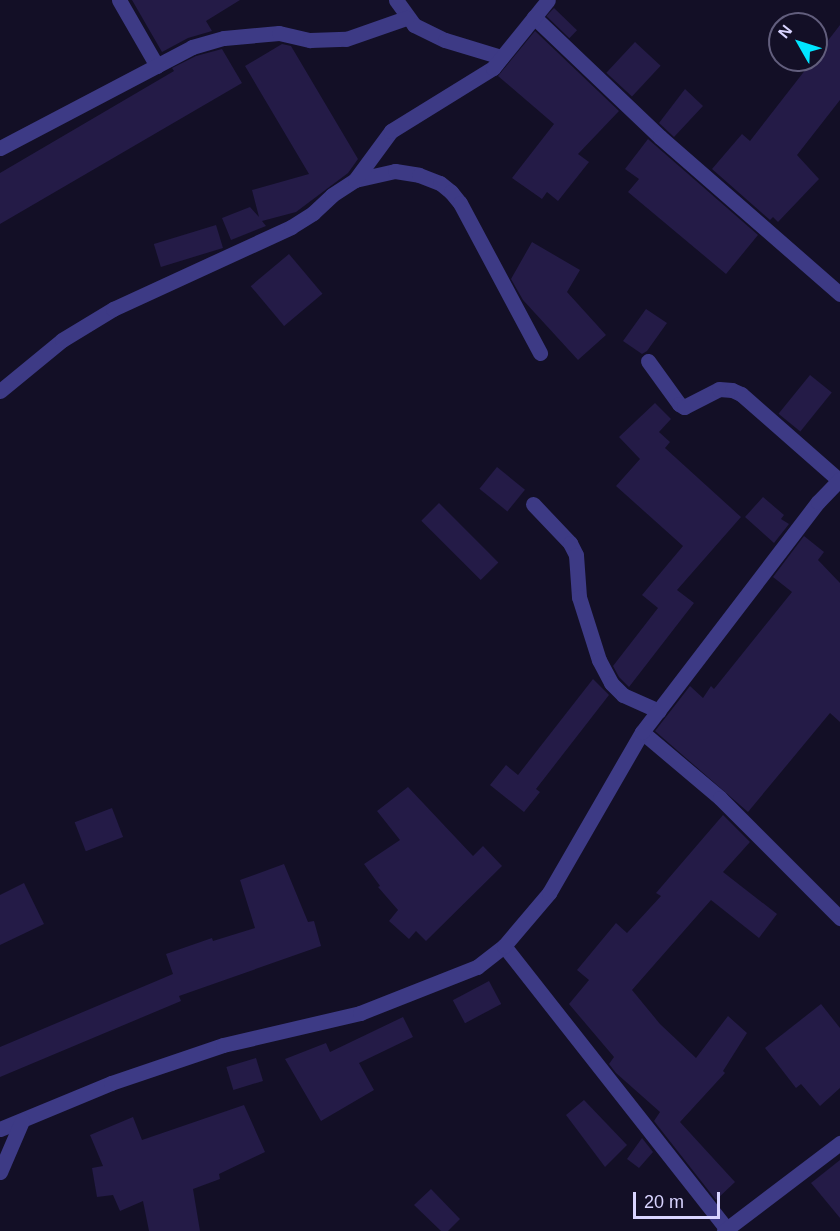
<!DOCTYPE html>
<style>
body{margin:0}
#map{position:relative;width:840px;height:1231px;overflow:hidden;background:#130f26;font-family:Helvetica,sans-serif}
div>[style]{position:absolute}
.building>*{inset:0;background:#241b47;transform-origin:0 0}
.minor>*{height:15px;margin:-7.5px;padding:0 7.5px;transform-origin:7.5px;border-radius:7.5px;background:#3d3a85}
span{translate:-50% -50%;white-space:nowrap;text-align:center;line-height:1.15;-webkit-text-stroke:4.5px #130f26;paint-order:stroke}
.north{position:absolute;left:768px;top:12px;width:60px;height:60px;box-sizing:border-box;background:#130f26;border:2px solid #625e7d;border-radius:50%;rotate:309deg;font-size:16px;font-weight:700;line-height:24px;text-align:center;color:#d9d4ff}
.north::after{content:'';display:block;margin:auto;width:21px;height:27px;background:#00e5ff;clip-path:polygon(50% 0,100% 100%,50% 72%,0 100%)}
.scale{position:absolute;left:633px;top:1192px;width:87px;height:27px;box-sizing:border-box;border:3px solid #d9d4ff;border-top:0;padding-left:8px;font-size:18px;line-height:21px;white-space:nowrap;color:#d9d4ff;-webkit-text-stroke:4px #130f26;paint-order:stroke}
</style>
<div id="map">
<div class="building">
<div style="clip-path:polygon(132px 0,240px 0,206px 21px,212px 31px,188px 38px,162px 52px)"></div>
<div style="left:554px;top:8px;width:32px;height:11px;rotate:44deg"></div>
<div style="clip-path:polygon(840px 25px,840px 100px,797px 155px,819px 179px,778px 222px,773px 217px,770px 220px,712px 169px,742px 134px,750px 141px,813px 60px,816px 60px,816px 56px)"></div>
<div style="clip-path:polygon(535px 31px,619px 111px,578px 154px,589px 162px,558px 201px,547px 192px,542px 199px,512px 178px,554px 124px,498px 76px)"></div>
<div style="left:635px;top:42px;width:35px;height:42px;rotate:43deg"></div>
<div style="clip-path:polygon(282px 44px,291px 46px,358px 159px,348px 173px,296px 212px,262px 221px,266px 226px,231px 240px,222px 218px,250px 207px,259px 217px,252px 190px,309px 174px,245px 66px)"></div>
<div style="clip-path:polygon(222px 49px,242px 83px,0 224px,0 173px,174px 71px,172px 68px,196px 56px)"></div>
<div style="clip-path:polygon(685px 89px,703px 106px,674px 137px,659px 123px)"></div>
<div style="clip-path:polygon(648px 139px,758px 235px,726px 274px,628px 192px,639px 179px,625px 169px)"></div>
<div style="left:216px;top:225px;width:24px;height:65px;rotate:73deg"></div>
<div style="clip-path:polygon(532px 242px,580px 270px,567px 292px,606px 335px,578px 360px,523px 300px,511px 279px)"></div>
<div style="left:289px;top:254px;width:52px;height:50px;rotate:50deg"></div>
<div style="clip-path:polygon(646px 309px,667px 323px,647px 351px,642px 354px,623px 341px)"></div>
<div style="left:810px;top:375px;width:28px;height:50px;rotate:39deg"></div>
<div style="clip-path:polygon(655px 403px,671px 419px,659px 432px,670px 442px,665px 448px,741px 517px,677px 590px,694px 603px,629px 687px,619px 677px,613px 666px,658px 608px,642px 595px,683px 546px,616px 486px,640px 459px,619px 437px)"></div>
<div style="left:497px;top:467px;width:36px;height:28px;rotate:39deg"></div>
<div style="clip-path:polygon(763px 497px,784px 515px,781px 519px,789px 524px,774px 543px,745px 517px)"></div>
<div style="left:439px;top:503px;width:84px;height:25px;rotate:45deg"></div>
<div style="clip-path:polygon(804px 536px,824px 552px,818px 560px,840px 583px,840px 722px,830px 713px,748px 812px,655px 731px,690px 686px,703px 698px,711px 686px,714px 689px,792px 592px,773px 577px)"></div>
<div style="clip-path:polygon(593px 679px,609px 695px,536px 789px,540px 792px,524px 812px,490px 785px,506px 765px,518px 775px)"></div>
<div style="clip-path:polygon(408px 787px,473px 856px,483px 846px,502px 866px,426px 941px,416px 931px,409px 939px,389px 921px,398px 910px,378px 887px,380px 886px,364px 864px,400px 840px,377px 811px)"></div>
<div style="left:112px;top:808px;width:31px;height:40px;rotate:69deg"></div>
<div style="clip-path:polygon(723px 815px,750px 842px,723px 872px,777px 914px,759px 938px,711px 900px,632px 990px,660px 1024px,696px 1058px,728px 1016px,747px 1033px,723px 1071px,725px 1073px,680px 1122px,735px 1182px,716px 1200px,654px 1121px,660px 1112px,616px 1073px,609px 1064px,614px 1057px,569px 1004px,589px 980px,577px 970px,616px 923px,627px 933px,661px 896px,656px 893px)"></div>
<div style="clip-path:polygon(284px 864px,308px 922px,314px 921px,321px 946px,179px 996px,181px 1001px,0 1077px,0 1047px,173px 974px,166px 954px,212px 938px,213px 941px,255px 928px,240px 880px)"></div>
<div style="clip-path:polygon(24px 883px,44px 924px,0 945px,0 895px)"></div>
<div style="left:489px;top:981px;width:26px;height:41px;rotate:62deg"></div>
<div style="clip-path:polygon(821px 1004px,840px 1028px,840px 1088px,820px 1106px,801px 1084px,796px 1088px,765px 1048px)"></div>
<div style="clip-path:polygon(403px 1017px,413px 1037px,359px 1063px,374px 1090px,321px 1121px,285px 1059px,326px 1043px,330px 1052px)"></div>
<div style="left:256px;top:1058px;width:24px;height:31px;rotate:73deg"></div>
<div style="clip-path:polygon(584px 1100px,627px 1145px,605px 1167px,566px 1115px)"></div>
<div style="clip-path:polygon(244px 1105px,265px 1152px,219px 1174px,220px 1179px,193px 1189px,200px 1231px,149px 1231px,143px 1201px,120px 1211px,113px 1195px,97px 1197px,92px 1168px,103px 1166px,90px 1135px,133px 1117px,142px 1140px)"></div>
<div style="clip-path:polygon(642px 1138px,653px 1152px,639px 1168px,627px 1159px)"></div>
<div style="clip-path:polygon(840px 1160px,840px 1218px,811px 1183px)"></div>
<div style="clip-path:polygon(431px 1189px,460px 1219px,448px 1231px,441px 1231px,414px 1205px)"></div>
</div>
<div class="minor">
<div style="left:119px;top:0;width:76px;rotate:60.1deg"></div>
<div style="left:396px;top:0;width:31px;rotate:54deg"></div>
<div style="left:414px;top:25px;width:34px;rotate:26deg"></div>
<div style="left:445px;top:40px;width:59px;rotate:16.9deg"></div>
<div style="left:534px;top:17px;width:174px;rotate:43.6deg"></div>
<div style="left:660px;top:137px;width:239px;rotate:41.1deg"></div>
<div style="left:0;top:148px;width:217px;rotate:-27.7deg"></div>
<div style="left:192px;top:47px;width:33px;rotate:-16deg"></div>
<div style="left:224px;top:38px;width:55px;rotate:-5.2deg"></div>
<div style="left:279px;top:33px;width:32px;rotate:13deg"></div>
<div style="left:310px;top:40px;width:36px;rotate:-2deg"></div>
<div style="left:346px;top:39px;width:64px;rotate:-19.3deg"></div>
<div style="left:355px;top:180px;width:41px;rotate:-12.7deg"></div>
<div style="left:395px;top:171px;width:24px;rotate:9deg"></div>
<div style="left:419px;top:175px;width:22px;rotate:21deg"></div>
<div style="left:440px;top:183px;width:14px;rotate:39deg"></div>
<div style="left:451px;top:192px;width:14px;rotate:51deg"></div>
<div style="left:460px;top:203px;width:170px;rotate:61.9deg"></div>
<div style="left:648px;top:361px;width:53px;rotate:54.2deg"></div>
<div style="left:679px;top:404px;width:6px;rotate:31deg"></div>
<div style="left:684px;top:407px;width:39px;rotate:-27deg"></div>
<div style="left:719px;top:389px;width:13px;rotate:4deg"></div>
<div style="left:732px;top:390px;width:10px;rotate:24deg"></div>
<div style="left:741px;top:394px;width:130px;rotate:41.3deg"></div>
<div style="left:0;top:391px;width:80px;rotate:-39.4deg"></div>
<div style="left:62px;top:340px;width:60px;rotate:-31.3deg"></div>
<div style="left:113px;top:309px;width:196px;rotate:-24.7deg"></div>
<div style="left:291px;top:227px;width:26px;rotate:-32deg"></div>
<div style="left:313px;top:213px;width:26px;rotate:-43deg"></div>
<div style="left:332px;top:195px;width:27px;rotate:-33deg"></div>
<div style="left:355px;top:180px;width:61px;rotate:-53.7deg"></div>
<div style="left:391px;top:131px;width:120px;rotate:-31.7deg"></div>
<div style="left:493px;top:68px;width:87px;rotate:-51deg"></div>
<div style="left:533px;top:504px;width:54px;rotate:46.5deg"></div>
<div style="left:570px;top:543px;width:13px;rotate:63deg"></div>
<div style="left:576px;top:555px;width:42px;rotate:85.9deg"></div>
<div style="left:579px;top:597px;width:66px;rotate:72.4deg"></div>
<div style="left:599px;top:660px;width:26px;rotate:62deg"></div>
<div style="left:611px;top:683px;width:17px;rotate:45deg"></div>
<div style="left:623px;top:695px;width:39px;rotate:24deg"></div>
<div style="left:642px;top:732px;width:102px;rotate:40.2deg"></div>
<div style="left:720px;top:798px;width:170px;rotate:45deg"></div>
<div style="left:504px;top:946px;width:362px;rotate:51.8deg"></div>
<div style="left:0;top:1129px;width:120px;rotate:-22.5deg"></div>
<div style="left:111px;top:1083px;width:118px;rotate:-18.7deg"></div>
<div style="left:223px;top:1045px;width:141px;rotate:-13.1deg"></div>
<div style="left:360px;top:1013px;width:126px;rotate:-21.5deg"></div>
<div style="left:477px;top:967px;width:34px;rotate:-38deg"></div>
<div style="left:504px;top:946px;width:70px;rotate:-49.7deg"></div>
<div style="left:549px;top:893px;width:186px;rotate:-60deg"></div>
<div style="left:642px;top:732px;width:290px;rotate:-52.6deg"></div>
<div style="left:818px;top:502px;width:32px;rotate:-46deg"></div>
<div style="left:0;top:1172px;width:56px;rotate:-66.7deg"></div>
<div style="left:724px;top:1231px;width:146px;rotate:-37.2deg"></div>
</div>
<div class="north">N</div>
<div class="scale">20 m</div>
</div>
